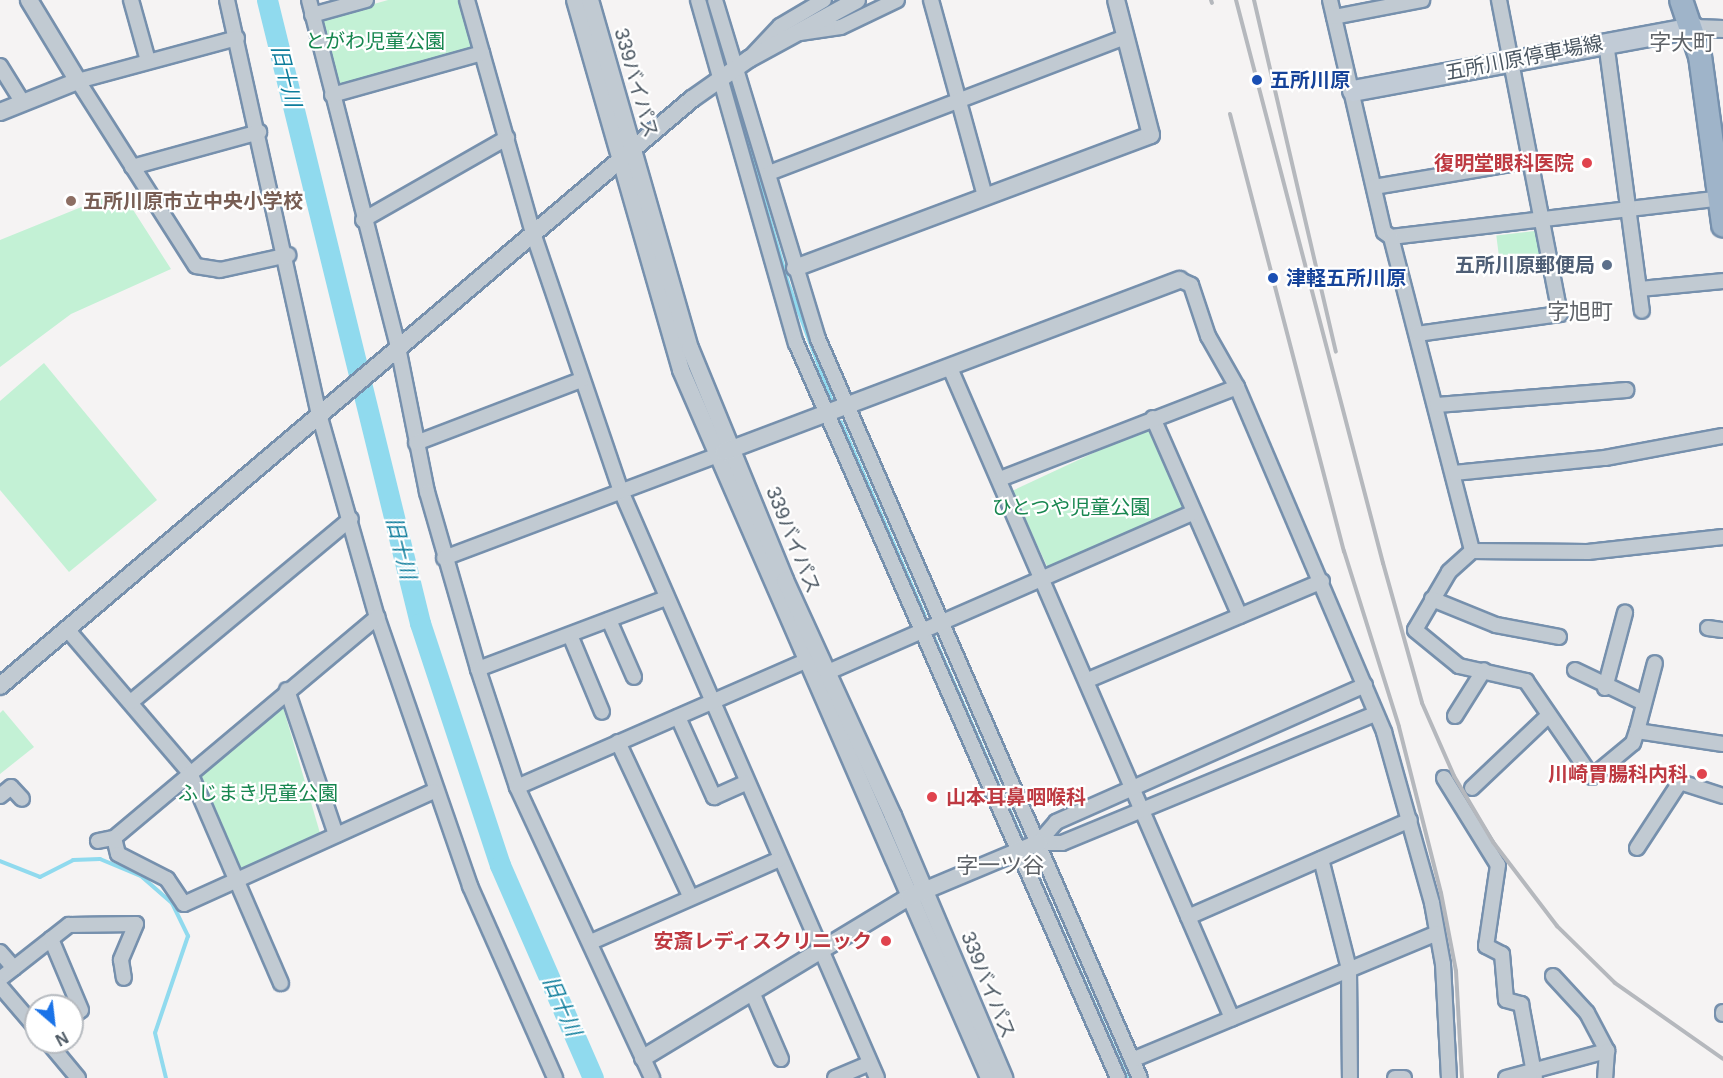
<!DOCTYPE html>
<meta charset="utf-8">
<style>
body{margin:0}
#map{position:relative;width:1723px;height:1078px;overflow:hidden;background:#f5f3f3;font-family:Arial,"Noto Sans JP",sans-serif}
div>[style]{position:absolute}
.green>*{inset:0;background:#c3f1d5;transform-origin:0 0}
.stream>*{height:4px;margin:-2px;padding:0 2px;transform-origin:2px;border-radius:2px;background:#90daee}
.river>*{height:21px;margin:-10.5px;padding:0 10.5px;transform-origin:10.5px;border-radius:10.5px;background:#90daee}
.roads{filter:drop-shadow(2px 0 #7690ad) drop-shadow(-2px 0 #7690ad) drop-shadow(0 2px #7690ad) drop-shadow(0 -2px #7690ad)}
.minor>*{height:14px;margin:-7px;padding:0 7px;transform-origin:7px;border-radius:7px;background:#c1cad2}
.tertiary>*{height:16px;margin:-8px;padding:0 8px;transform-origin:8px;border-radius:8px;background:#c1cad2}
.secondary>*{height:20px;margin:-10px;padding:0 10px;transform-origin:10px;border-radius:10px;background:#c1cbd6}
.trunk>*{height:22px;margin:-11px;padding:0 11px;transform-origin:11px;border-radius:11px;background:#9fb4c9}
.rail>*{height:4px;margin:-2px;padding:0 2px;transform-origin:2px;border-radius:2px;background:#b5b8bd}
.dots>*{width:16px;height:16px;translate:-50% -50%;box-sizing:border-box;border:3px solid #fff;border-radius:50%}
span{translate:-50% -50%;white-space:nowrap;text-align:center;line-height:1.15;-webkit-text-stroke:4.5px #fff;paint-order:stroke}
.park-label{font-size:20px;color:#17864f}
.street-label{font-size:20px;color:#4a5661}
.transit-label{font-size:20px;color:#164399;font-weight:700}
.left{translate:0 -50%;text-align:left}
.health-label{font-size:20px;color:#be3a42;font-weight:700}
.right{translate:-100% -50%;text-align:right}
.education-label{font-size:20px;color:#785e54;font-weight:700}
.service-label{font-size:20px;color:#4e5e75;font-weight:700}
.water-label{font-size:21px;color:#0c7c9b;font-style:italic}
.quarter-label{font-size:22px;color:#5f6368}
.north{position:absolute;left:24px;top:994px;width:60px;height:60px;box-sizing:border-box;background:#fff;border:2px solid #b7bbc0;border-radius:50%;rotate:152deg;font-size:16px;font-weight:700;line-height:24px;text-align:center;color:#4a5661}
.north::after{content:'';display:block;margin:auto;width:21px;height:27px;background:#1a73e8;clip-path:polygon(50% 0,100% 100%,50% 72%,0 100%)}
</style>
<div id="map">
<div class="green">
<div style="clip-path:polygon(388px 0,461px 0,476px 49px,338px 89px,321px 19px)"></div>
<div style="clip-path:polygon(121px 191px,171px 269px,71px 314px,0 367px,0 240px)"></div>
<div style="left:1542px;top:230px;width:26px;height:46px;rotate:83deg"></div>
<div style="clip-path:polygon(44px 363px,157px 500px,69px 572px,0 490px,0 401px)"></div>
<div style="left:1147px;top:428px;width:89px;height:149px;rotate:65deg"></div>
<div style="clip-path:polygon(283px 707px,320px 833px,237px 878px,201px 774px)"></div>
<div style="clip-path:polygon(3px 710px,34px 747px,0 774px,0 713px)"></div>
</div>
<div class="stream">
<div style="left:706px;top:0;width:66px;rotate:74.1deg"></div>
<div style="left:730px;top:83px;width:208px;rotate:73.8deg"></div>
<div style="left:788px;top:283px;width:129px;rotate:69.6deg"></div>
<div style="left:841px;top:422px;width:211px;rotate:66.6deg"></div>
<div style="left:933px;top:635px;width:223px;rotate:66.4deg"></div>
<div style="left:1030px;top:858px;width:240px;rotate:66.2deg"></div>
<div style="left:0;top:861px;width:43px;rotate:21.8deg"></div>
<div style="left:40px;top:877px;width:37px;rotate:-27deg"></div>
<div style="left:73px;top:860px;width:27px;rotate:-2deg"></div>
<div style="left:100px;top:859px;width:44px;rotate:22.5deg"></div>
<div style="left:141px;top:876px;width:41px;rotate:41.1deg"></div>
<div style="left:172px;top:903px;width:37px;rotate:64deg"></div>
<div style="left:188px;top:936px;width:102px;rotate:108.8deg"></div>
<div style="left:155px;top:1033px;width:46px;rotate:76.3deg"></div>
</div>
<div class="river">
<div style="left:267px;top:0;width:642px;rotate:76.2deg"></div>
<div style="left:420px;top:623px;width:255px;rotate:71.7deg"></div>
<div style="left:500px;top:865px;width:232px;rotate:66.4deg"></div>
</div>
<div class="roads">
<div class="minor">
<div style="left:131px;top:0;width:63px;rotate:74.4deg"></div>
<div style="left:227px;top:0;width:424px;rotate:77.5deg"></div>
<div style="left:319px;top:414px;width:211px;rotate:74.1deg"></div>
<div style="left:377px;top:617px;width:285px;rotate:70.9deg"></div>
<div style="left:470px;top:886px;width:210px;rotate:66.1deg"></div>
<div style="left:309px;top:0;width:358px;rotate:75.6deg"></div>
<div style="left:398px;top:347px;width:148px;rotate:78.7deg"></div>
<div style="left:427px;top:492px;width:184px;rotate:73.9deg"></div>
<div style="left:478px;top:669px;width:124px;rotate:71.7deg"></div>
<div style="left:517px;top:787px;width:321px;rotate:65.1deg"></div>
<div style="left:467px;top:0;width:242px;rotate:74.2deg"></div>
<div style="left:533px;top:233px;width:273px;rotate:71.2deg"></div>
<div style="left:621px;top:491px;width:640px;rotate:66.44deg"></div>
<div style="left:698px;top:0;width:357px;rotate:74.1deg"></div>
<div style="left:796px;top:343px;width:802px;rotate:66.34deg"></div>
<div style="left:715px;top:0;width:354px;rotate:73.1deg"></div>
<div style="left:818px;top:339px;width:806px;rotate:66.46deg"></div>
<div style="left:931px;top:0;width:203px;rotate:74.6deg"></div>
<div style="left:1330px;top:0;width:238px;rotate:76.9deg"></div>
<div style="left:1384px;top:232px;width:9px;rotate:36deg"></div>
<div style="left:1391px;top:237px;width:334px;rotate:-6.7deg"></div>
<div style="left:312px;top:15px;width:56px;rotate:-15.5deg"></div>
<div style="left:1334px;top:17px;width:90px;rotate:-10.9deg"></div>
<div style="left:800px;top:33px;width:41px;rotate:-8.3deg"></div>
<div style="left:841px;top:27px;width:62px;rotate:-25.7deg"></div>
<div style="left:237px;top:38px;width:165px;rotate:164.9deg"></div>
<div style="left:78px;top:81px;width:219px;rotate:57.5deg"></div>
<div style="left:196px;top:266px;width:24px;rotate:9deg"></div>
<div style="left:220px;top:270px;width:70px;rotate:-12.4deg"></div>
<div style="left:1606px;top:42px;width:271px;rotate:82.4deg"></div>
<div style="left:749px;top:59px;width:45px;rotate:-46.8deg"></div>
<div style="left:780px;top:26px;width:51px;rotate:-30.6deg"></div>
<div style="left:0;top:66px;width:44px;rotate:58.1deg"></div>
<div style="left:332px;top:95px;width:156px;rotate:-15.6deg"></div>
<div style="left:132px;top:167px;width:132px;rotate:-15.4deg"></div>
<div style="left:769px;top:173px;width:382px;rotate:-20.9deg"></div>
<div style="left:1374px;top:187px;width:156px;rotate:-9.6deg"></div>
<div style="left:363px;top:220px;width:166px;rotate:-29.7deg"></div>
<div style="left:1391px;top:237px;width:324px;rotate:75.5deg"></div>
<div style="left:1180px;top:280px;width:12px;rotate:24deg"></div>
<div style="left:1191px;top:285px;width:54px;rotate:71.6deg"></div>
<div style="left:1208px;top:336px;width:59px;rotate:60.4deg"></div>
<div style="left:1237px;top:387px;width:375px;rotate:66.9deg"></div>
<div style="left:1384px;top:732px;width:178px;rotate:74.3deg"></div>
<div style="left:1432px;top:903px;width:62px;rotate:79.8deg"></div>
<div style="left:1443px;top:964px;width:114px;rotate:87deg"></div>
<div style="left:1639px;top:289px;width:84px;rotate:-5.4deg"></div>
<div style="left:1417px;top:334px;width:144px;rotate:-8deg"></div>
<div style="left:1560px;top:314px;width:320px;rotate:-101deg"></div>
<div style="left:950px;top:368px;width:709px;rotate:66.55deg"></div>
<div style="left:1437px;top:405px;width:190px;rotate:-4.5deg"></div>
<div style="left:1153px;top:418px;width:216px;rotate:66.3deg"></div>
<div style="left:416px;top:443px;width:177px;rotate:-20.9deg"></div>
<div style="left:1454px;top:473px;width:152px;rotate:-5.7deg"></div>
<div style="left:1605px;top:458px;width:120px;rotate:-10.6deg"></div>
<div style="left:1000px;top:479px;width:254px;rotate:-21.2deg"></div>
<div style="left:1723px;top:537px;width:136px;rotate:173.7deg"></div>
<div style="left:1588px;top:552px;width:116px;rotate:-179.5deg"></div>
<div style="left:1472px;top:551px;width:31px;rotate:138deg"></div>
<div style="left:1449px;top:572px;width:67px;rotate:120.4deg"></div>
<div style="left:1415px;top:630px;width:57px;rotate:39.3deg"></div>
<div style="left:1459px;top:666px;width:69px;rotate:12.6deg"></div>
<div style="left:1526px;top:681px;width:116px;rotate:55.5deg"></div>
<div style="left:1592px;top:777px;width:53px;rotate:-39.7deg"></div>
<div style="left:1633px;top:743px;width:13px;rotate:-72deg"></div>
<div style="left:1637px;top:731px;width:87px;rotate:8.6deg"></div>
<div style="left:444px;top:558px;width:290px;rotate:-20.6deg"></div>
<div style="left:1432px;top:599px;width:69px;rotate:22.1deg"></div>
<div style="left:1496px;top:625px;width:64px;rotate:10.8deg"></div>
<div style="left:609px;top:620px;width:62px;rotate:66.3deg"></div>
<div style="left:1708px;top:628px;width:15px;rotate:8deg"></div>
<div style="left:67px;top:629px;width:189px;rotate:49.5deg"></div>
<div style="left:190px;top:773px;width:229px;rotate:66.6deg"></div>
<div style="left:570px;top:635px;width:83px;rotate:67.4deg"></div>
<div style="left:478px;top:669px;width:201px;rotate:-20.7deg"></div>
<div style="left:1575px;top:670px;width:76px;rotate:25.6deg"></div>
<div style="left:819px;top:676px;width:409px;rotate:-23.6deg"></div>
<div style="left:1088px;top:680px;width:254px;rotate:-22.9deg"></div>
<div style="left:1605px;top:688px;width:78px;rotate:-75.1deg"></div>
<div style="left:287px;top:690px;width:153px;rotate:71.3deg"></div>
<div style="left:131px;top:702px;width:286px;rotate:-39.8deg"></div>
<div style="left:1455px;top:716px;width:54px;rotate:-57.8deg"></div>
<div style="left:678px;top:717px;width:88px;rotate:65.8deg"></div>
<div style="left:714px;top:797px;width:35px;rotate:-24deg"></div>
<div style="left:1637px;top:731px;width:70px;rotate:-75.2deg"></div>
<div style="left:618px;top:742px;width:170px;rotate:64.9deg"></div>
<div style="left:1444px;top:778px;width:102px;rotate:58.2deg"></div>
<div style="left:1498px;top:865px;width:82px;rotate:98.4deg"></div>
<div style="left:1486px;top:946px;width:18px;rotate:27deg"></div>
<div style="left:1502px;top:954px;width:46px;rotate:85deg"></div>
<div style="left:1506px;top:1000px;width:16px;rotate:15deg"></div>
<div style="left:1521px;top:1004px;width:75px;rotate:79.3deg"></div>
<div style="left:517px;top:787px;width:327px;rotate:-23.6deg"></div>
<div style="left:1472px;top:788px;width:105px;rotate:-43.5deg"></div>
<div style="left:0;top:796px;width:14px;rotate:-39deg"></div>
<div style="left:11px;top:787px;width:16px;rotate:47deg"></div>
<div style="left:114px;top:838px;width:344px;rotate:-40deg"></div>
<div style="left:98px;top:841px;width:16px;rotate:-11deg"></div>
<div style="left:114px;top:838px;width:16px;rotate:76deg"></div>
<div style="left:118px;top:854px;width:55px;rotate:27deg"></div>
<div style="left:167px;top:879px;width:30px;rotate:56deg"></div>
<div style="left:184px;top:904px;width:274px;rotate:-24.3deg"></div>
<div style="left:1038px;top:843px;width:28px;rotate:-49deg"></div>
<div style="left:1056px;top:822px;width:338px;rotate:-23.9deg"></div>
<div style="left:1038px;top:843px;width:24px"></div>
<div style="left:1062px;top:843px;width:339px;rotate:-22.4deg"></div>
<div style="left:1637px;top:848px;width:79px;rotate:-56.9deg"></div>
<div style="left:1680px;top:782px;width:45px;rotate:18deg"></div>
<div style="left:1321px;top:859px;width:114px;rotate:75.7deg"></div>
<div style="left:1349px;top:969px;width:109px;rotate:89.5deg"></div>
<div style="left:1188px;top:917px;width:242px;rotate:-23.6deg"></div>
<div style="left:591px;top:942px;width:206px;rotate:-23.7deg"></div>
<div style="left:0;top:952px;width:21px;rotate:49deg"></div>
<div style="left:14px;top:968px;width:18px;rotate:142deg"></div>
<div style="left:14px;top:968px;width:47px;rotate:-38.1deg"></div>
<div style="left:1553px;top:976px;width:50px;rotate:47.4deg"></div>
<div style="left:1587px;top:1013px;width:43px;rotate:62.2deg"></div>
<div style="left:0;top:986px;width:55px;rotate:49.4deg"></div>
<div style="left:752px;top:992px;width:73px;rotate:66.6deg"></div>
<div style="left:1723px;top:1012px;width:2px;rotate:90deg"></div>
<div style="left:72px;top:1017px;width:11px;rotate:-38deg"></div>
<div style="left:81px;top:1010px;width:77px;rotate:-112.9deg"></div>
<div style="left:51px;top:939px;width:23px;rotate:-38deg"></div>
<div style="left:69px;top:925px;width:67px;rotate:-0.9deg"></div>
<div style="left:136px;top:924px;width:39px;rotate:113deg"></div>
<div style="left:121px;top:960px;width:18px;rotate:81deg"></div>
<div style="left:48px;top:1042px;width:47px;rotate:50.2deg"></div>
<div style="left:1132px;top:1060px;width:330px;rotate:-22.6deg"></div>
<div style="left:835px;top:1078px;width:38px;rotate:-23deg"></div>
<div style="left:1395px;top:1078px;width:9px"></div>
<div style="left:1506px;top:1078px;width:105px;rotate:-15deg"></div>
<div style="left:1607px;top:1051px;width:27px;rotate:94deg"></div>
</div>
<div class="tertiary">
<div style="left:575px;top:0;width:385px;rotate:74deg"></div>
<div style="left:681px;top:370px;width:772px;rotate:66.49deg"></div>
<div style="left:590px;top:0;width:362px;rotate:74deg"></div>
<div style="left:690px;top:348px;width:251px;rotate:67.7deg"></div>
<div style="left:785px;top:580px;width:260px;rotate:65.4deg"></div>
<div style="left:893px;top:816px;width:285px;rotate:67deg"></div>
<div style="left:1694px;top:28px;width:29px;rotate:2deg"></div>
<div style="left:0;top:112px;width:84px;rotate:-21.7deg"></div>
<div style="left:78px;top:81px;width:95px;rotate:-121.2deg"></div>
<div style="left:795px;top:268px;width:380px;rotate:-20.5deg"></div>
<div style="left:1151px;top:135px;width:139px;rotate:-104.5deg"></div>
<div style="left:724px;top:452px;width:487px;rotate:-20.7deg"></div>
<div style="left:0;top:686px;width:907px;rotate:-40.31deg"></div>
<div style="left:692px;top:99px;width:70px;rotate:-35.1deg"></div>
<div style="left:749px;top:59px;width:123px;rotate:-28.6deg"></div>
<div style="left:643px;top:1058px;width:311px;rotate:-31.2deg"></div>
<div style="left:909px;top:897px;width:140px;rotate:-22.7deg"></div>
</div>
<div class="secondary">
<div style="left:1353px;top:91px;width:347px;rotate:-10.5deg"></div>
</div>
<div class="trunk">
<div style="left:1681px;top:0;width:59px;rotate:71.3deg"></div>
<div style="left:1700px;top:56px;width:171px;rotate:82.2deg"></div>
</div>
</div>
<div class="rail">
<div style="left:1211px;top:0;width:3px;rotate:72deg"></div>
<div style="left:1236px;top:0;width:582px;rotate:75.37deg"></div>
<div style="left:1383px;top:563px;width:145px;rotate:74.4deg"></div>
<div style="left:1422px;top:703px;width:80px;rotate:66.3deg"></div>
<div style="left:1454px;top:776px;width:77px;rotate:59.4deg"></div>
<div style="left:1493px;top:842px;width:106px;rotate:52.7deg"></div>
<div style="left:1557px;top:926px;width:81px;rotate:44.5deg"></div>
<div style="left:1615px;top:983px;width:132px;rotate:35.1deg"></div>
<div style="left:1254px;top:0;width:361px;rotate:76.9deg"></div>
<div style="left:1230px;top:114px;width:452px;rotate:75.4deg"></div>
<div style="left:1344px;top:551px;width:184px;rotate:72.6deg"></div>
<div style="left:1399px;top:727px;width:171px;rotate:75.8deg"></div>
<div style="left:1441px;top:893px;width:79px;rotate:79.1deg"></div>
<div style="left:1456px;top:971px;width:107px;rotate:86.8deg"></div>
</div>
<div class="dots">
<div style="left:1257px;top:80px;background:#1a4fb4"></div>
<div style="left:1587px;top:163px;background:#e0444e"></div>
<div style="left:71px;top:201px;background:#8d6e63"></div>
<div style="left:1607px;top:265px;background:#5c6f8a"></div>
<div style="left:1273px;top:278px;background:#1a4fb4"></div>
<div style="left:1702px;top:774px;background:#e0444e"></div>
<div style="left:932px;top:797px;background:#e0444e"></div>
<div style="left:886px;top:941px;background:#e0444e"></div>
</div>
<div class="park-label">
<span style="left:375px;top:41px">とがわ児童公園</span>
<span style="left:1071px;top:507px">ひとつや児童公園</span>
<span style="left:258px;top:793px">ふじまき児童公園</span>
</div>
<div class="street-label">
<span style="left:1524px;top:58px;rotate:-11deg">五所川原停車場線</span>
<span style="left:636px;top:83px;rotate:74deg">339バイパス</span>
<span style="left:793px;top:540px;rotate:68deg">339バイパス</span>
<span style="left:988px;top:985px;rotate:68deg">339バイパス</span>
</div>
<div class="transit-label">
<span class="left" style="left:1270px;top:80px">五所川原</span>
<span class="left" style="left:1286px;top:278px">津軽五所川原</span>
</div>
<div class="health-label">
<span class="right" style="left:1574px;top:163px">復明堂眼科医院</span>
<span class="right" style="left:1688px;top:774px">川崎胃腸科内科</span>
<span class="left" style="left:946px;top:797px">山本耳鼻咽喉科</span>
<span class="right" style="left:872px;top:941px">安斎レディスクリニック</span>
</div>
<div class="education-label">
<span class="left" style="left:83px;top:201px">五所川原市立中央小学校</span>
</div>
<div class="service-label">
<span class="right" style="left:1595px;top:265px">五所川原郵便局</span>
</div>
<div class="water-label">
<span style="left:286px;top:76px;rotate:76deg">旧十川</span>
<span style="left:401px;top:548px;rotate:76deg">旧十川</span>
<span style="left:562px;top:1006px;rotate:66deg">旧十川</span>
</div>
<div class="quarter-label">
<span style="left:1682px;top:43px">字大町</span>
<span style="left:1580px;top:312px">字旭町</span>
<span style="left:1000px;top:866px">字一ツ谷</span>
</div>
<div class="north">N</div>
</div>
